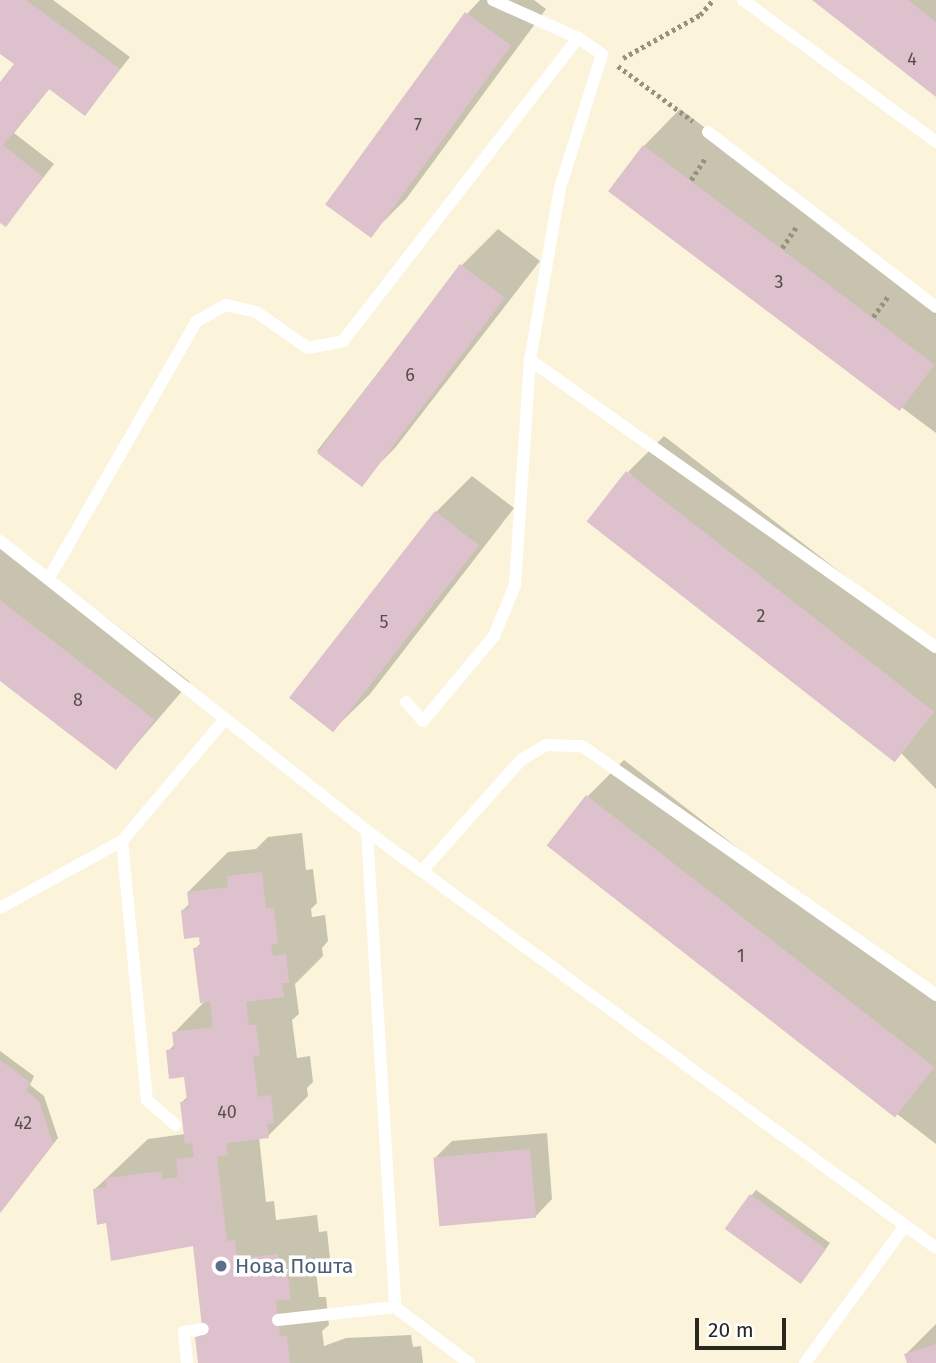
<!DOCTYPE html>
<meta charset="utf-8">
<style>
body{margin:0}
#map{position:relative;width:936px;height:1363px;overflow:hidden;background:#fbf4da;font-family:"Fira Sans",sans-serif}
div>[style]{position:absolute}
.shadow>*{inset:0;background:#0003}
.building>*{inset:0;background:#ddc2ce;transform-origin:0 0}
.path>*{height:4.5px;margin-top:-2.25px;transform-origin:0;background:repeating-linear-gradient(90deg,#979280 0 3.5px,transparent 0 7px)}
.lane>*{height:12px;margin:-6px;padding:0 6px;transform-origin:6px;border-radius:6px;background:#fff}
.dots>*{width:19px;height:19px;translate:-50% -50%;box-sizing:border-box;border:4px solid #fff;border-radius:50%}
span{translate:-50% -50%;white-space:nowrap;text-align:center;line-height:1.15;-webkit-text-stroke:7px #fff;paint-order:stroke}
.number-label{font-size:18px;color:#574e4a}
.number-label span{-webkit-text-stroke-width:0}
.service-label{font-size:21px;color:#4e5e75}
.left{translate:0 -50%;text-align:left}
.scale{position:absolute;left:695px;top:1318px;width:91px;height:32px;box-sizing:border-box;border:4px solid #2a271e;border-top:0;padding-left:9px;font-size:21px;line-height:24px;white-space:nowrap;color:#2a271e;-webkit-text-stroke:5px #fff;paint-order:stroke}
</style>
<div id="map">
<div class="shadow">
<div style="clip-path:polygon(0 0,53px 0,130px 57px,85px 114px,50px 88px,14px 133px,54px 164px,6px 225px,0 220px,0 84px,16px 64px,0 52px)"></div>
<div style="clip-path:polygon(480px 0,534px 0,546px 9px,406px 199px,370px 235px,467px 14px)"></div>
<div style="clip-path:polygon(814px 0,936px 0,936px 94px)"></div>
<div style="clip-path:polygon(680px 109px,936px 300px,936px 433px,611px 190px,644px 146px)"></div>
<div style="clip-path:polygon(498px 229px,540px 261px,395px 448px,359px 484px,317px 451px,462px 265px)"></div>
<div style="clip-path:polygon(664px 436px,936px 646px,936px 789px,628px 472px)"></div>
<div style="clip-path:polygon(472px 476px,514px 508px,370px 694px,333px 730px,291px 698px,436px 512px)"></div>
<div style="clip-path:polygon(0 535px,190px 682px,116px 768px,0 678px)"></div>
<div style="clip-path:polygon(624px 760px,936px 1001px,936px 1144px,549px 846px,588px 796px)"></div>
<div style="clip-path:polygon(302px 833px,306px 870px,313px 869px,317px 903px,311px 909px,312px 917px,325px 915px,328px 941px,322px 948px,323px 956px,295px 984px,299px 1014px,292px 1020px,297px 1058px,310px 1056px,313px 1082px,307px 1088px,308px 1096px,268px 1136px,259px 1137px,266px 1202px,274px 1201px,276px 1220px,317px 1215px,319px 1232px,327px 1231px,330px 1258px,316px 1271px,319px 1297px,326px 1297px,329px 1325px,322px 1331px,324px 1346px,346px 1338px,411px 1335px,413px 1347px,421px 1346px,423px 1363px,199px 1363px,197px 1338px,204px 1330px,194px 1244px,95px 1189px,148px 1139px,185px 1134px,182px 1102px,188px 1096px,186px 1075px,168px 1051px,175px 1044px,174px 1033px,205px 1001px,195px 949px,201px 943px,200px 935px,183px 910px,190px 903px,188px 892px,228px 852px,256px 849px,268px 837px)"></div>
<div style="clip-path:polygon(0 1051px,34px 1076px,30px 1085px,44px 1096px,58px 1138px,0 1213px)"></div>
<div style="clip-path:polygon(547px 1133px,552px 1199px,535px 1217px,435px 1158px,452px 1141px)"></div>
<div style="clip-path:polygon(756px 1190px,830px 1243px,806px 1276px,751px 1196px)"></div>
<div style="clip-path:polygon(936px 1324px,936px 1363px,909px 1363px,906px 1354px)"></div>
</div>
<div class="building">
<div style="clip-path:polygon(0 0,26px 0,120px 69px,85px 116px,49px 89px,3px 145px,43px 177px,6px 227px,0 223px,0 82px,14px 64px,0 54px)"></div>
<div style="clip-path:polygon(812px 0,908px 0,936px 22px,936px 97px)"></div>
<div style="left:465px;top:12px;width:57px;height:238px;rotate:36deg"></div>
<div style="left:643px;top:145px;width:365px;height:58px;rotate:37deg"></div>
<div style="left:460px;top:264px;width:56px;height:237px;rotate:37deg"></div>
<div style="left:626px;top:471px;width:391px;height:64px;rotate:38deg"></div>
<div style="left:435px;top:511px;width:56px;height:237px;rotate:38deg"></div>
<div style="clip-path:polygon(0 600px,155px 720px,116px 770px,0 681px)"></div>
<div style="left:586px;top:795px;width:442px;height:64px;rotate:38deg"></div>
<div style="clip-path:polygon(262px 872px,266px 909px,274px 908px,278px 944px,271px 945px,273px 956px,286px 954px,289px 983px,282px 983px,284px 997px,246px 1002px,249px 1025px,256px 1025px,260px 1055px,253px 1056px,258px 1097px,271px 1095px,274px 1123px,267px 1124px,269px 1138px,226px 1143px,228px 1155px,217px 1156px,227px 1241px,235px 1240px,237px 1259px,278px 1254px,280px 1271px,287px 1270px,291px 1299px,276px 1301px,280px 1336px,287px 1336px,290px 1363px,198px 1363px,195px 1337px,203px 1336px,193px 1246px,111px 1261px,106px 1223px,97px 1225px,93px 1189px,107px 1187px,106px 1178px,162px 1171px,162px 1179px,178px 1177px,176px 1159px,194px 1157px,192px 1143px,185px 1144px,180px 1102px,187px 1101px,184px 1077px,169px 1079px,166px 1050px,174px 1049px,172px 1032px,213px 1027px,210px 1002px,200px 1003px,193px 948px,200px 947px,199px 937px,184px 939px,181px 910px,189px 909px,187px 892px,228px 887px,227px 876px)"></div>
<div style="clip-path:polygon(0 1060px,30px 1082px,26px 1091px,39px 1101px,53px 1144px,0 1213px)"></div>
<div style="left:530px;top:1149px;width:69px;height:97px;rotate:85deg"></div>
<div style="left:750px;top:1194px;width:94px;height:43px;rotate:36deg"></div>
<div style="clip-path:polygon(936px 1344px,936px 1363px,907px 1363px,904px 1354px)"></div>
</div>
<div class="path">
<div style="left:623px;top:58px;width:88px;rotate:-29.2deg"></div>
<div style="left:700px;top:15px;width:20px;rotate:-49deg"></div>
<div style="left:618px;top:66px;width:93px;rotate:36.3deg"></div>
<div style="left:691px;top:180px;width:27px;rotate:-57deg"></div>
<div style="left:782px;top:248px;width:27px;rotate:-56deg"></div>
<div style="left:873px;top:317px;width:27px;rotate:-54deg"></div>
</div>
<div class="lane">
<div style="left:743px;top:0;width:240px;rotate:36.3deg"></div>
<div style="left:708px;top:132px;width:287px;rotate:37.5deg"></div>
<div style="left:530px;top:360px;width:497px;rotate:35.3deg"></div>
<div style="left:0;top:541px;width:468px;rotate:38.3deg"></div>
<div style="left:367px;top:831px;width:705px;rotate:36.24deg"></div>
<div style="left:49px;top:578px;width:295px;rotate:-60.1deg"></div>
<div style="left:196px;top:322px;width:34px;rotate:-30deg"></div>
<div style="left:226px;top:305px;width:31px;rotate:13deg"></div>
<div style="left:256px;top:312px;width:63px;rotate:34.7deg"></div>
<div style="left:308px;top:348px;width:36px;rotate:-11deg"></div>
<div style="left:343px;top:341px;width:383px;rotate:-52.2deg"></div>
<div style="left:406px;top:702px;width:25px;rotate:48deg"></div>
<div style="left:423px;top:721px;width:111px;rotate:-50.1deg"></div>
<div style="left:494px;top:636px;width:55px;rotate:-67.6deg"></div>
<div style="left:515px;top:585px;width:225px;rotate:-86.2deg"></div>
<div style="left:530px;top:360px;width:175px;rotate:-80.1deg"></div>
<div style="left:560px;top:188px;width:140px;rotate:-72.6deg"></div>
<div style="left:602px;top:54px;width:29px;rotate:-146deg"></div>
<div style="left:578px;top:38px;width:93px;rotate:-155.9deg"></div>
<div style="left:367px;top:831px;width:477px;rotate:86.6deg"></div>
<div style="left:395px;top:1307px;width:93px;rotate:37.1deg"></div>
<div style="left:122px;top:841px;width:260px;rotate:84.5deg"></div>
<div style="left:147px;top:1100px;width:38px;rotate:41deg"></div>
<div style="left:422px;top:871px;width:149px;rotate:-48.3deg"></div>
<div style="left:521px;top:760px;width:29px;rotate:-31deg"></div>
<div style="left:546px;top:745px;width:36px;rotate:2deg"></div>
<div style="left:582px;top:746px;width:433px;rotate:35.1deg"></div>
<div style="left:0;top:908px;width:139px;rotate:-28.8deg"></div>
<div style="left:122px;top:841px;width:160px;rotate:-49.8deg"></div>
<div style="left:278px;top:1320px;width:118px;rotate:-6.3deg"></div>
<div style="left:187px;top:1363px;width:31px;rotate:-96deg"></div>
<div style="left:184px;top:1332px;width:19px;rotate:-9deg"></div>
<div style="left:805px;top:1363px;width:170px;rotate:-53.9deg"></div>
</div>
<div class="dots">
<div style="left:221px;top:1266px;background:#5c6f8a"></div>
</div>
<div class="number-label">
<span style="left:912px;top:59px">4</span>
<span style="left:418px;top:125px">7</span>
<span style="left:779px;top:282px">3</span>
<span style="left:410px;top:375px">6</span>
<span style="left:761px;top:616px">2</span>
<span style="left:384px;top:622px">5</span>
<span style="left:78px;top:700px">8</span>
<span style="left:741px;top:956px">1</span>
<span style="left:227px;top:1112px">40</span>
<span style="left:23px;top:1123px">42</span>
</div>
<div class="service-label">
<span class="left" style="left:235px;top:1266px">Нова Пошта</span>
</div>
<div class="scale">20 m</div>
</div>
